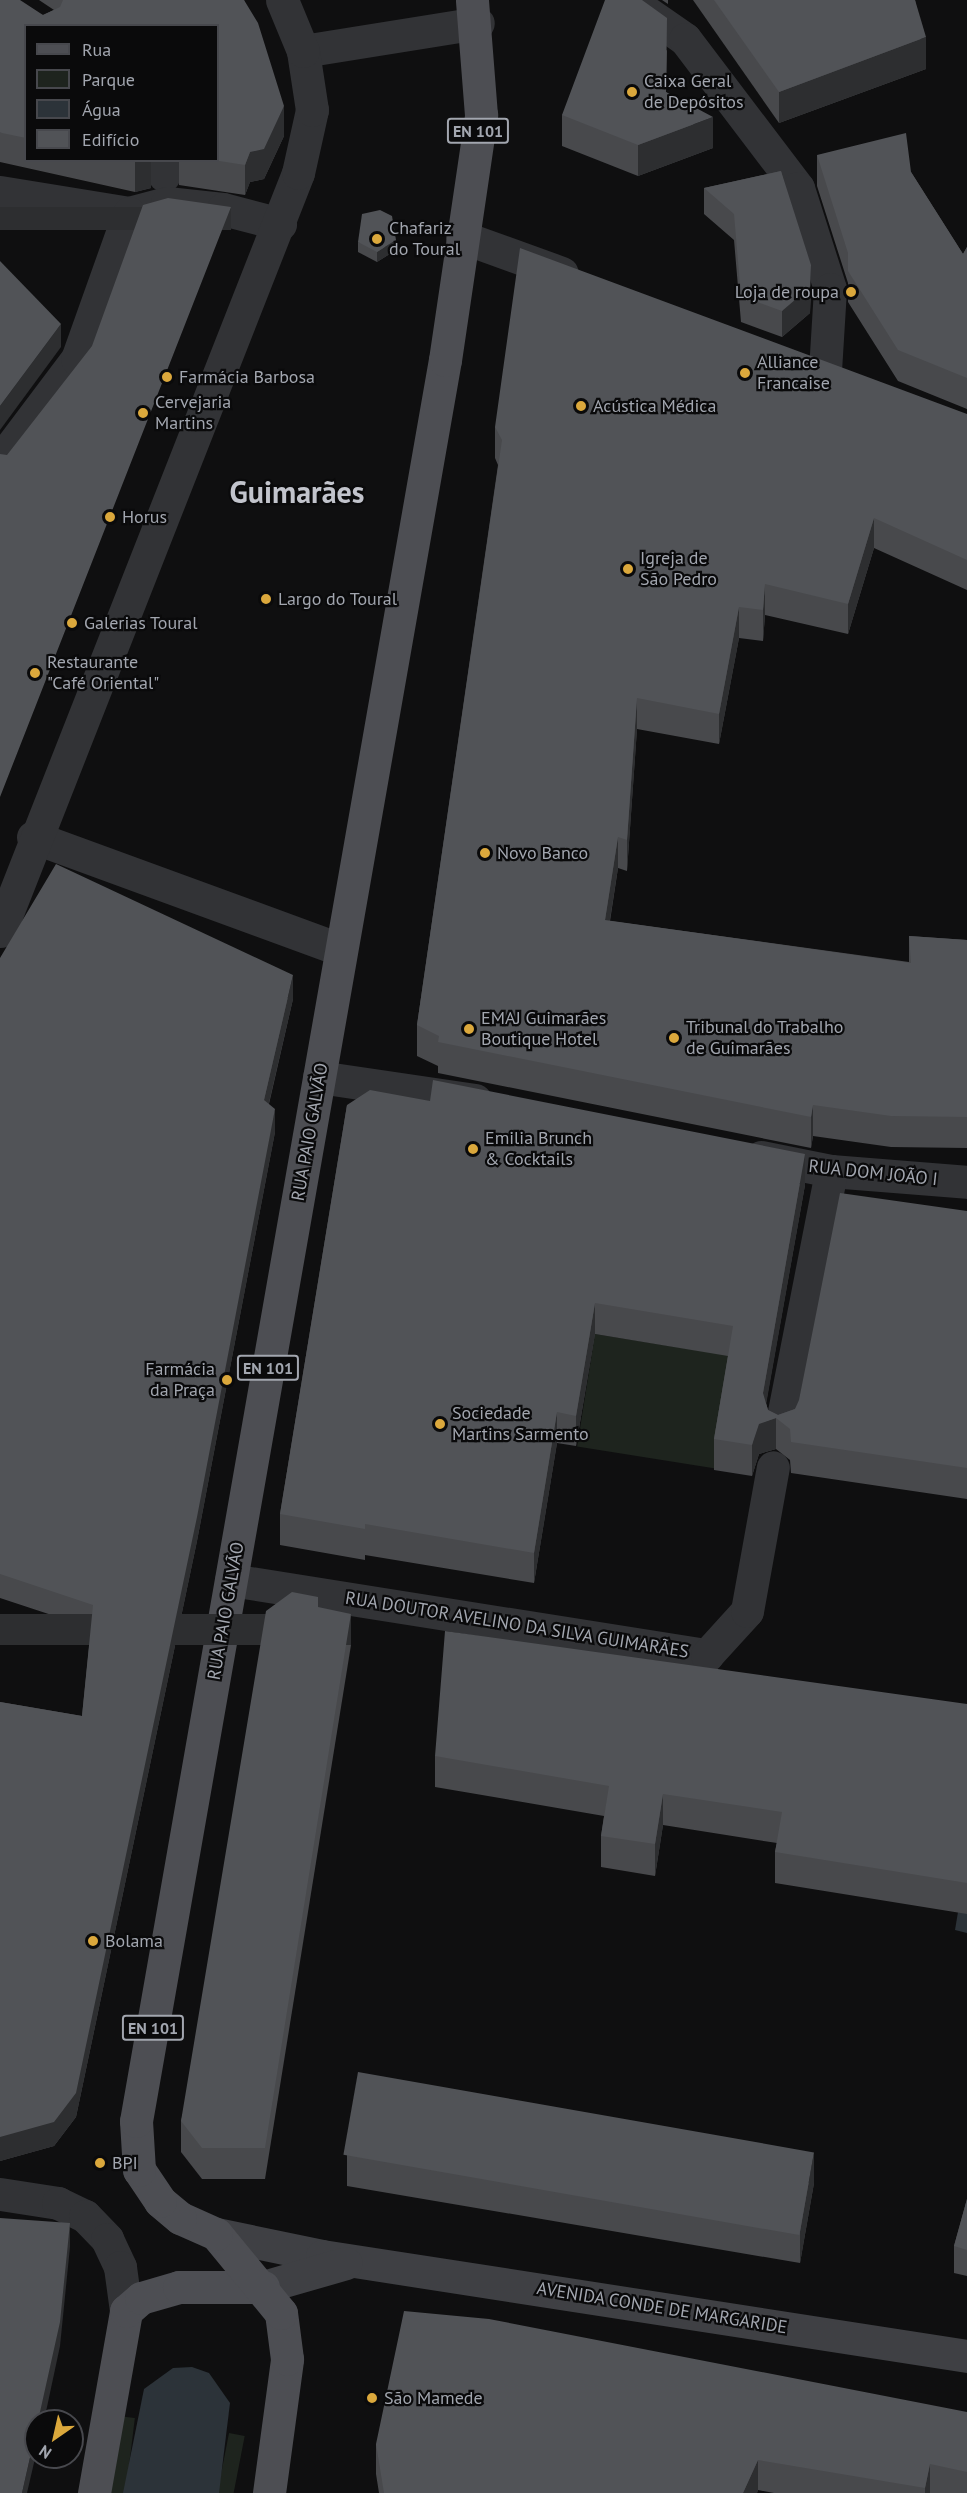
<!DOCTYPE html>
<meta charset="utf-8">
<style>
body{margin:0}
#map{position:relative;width:967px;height:2493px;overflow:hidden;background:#0f0f10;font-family:"PT Sans",sans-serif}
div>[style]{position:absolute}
.green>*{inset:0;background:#1e241e;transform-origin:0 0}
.water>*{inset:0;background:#2c3339}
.street>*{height:33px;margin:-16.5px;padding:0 16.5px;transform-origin:16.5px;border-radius:16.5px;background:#323336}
.secondary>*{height:33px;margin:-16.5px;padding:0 16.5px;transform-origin:16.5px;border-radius:16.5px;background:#3f4044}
.primary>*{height:33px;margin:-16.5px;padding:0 16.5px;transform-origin:16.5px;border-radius:16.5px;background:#4d4e53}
.wall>*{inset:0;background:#48494c}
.shaded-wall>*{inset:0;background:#2d2e30;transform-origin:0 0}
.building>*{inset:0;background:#515357;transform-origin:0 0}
.dots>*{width:16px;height:16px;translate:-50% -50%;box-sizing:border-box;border:3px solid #0a0a0b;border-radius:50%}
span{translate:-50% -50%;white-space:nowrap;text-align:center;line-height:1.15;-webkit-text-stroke:4.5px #0a0a0b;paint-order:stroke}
.shield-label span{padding:2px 4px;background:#0a0a0b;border:2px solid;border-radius:4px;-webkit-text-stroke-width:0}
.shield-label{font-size:16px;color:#a2a6af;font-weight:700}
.poi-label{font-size:18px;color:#a2a6af}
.left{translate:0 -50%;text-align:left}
.right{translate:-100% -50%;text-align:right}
.street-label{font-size:18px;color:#a2a6af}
.town-label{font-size:30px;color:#c2c4cc;font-weight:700}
.legend{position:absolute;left:24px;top:24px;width:195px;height:138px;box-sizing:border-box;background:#0a0a0b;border:2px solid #47484d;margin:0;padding:8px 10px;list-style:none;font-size:18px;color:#a2a6af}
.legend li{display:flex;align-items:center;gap:12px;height:30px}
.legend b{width:30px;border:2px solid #47484d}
.north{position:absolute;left:24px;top:2409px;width:60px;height:60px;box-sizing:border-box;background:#0a0a0b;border:2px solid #47484d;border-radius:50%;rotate:214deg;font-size:16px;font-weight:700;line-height:24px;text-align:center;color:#a2a6af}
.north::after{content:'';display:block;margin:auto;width:21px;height:27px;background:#dba83c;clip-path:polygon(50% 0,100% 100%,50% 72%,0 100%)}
</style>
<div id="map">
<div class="green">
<div style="left:595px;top:1334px;width:140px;height:114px;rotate:9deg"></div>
<div style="left:118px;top:2416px;width:17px;height:78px;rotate:7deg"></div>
<div style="left:229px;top:2433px;width:16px;height:61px;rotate:11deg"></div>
</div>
<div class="water">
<div style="clip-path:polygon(958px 1912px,967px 1913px,967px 1933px,955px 1930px)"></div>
<div style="clip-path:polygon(192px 2367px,209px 2373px,230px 2403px,219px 2493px,123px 2493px,144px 2389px,173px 2368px)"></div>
</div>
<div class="street">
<div style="left:629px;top:0;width:68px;rotate:34.9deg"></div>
<div style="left:685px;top:39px;width:187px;rotate:52.8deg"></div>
<div style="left:798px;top:188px;width:106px;rotate:72.4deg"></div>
<div style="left:830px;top:289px;width:81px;rotate:93.5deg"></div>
<div style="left:303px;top:51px;width:177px;rotate:-9.1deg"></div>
<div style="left:164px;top:175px;width:15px;rotate:-90deg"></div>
<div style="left:0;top:192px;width:131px;rotate:9.2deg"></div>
<div style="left:129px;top:213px;width:39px;rotate:-15deg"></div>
<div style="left:167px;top:203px;width:56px;rotate:6.1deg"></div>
<div style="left:223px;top:209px;width:59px;rotate:14.7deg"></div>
<div style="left:462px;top:237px;width:106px;rotate:19.8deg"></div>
<div style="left:0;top:461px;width:128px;rotate:-53deg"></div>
<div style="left:77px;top:359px;width:155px;rotate:-70.4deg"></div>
<div style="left:33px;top:837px;width:328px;rotate:20.1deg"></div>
<div style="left:0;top:931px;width:814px;rotate:-68.54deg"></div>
<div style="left:298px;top:173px;width:65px;rotate:-77.5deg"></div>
<div style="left:312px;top:110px;width:60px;rotate:-98.7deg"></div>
<div style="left:303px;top:51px;width:55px;rotate:-112.4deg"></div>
<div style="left:319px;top:1077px;width:158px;rotate:8.4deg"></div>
<div style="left:761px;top:1157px;width:71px;rotate:11.3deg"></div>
<div style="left:831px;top:1171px;width:136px;rotate:4.6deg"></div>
<div style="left:781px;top:1427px;width:261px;rotate:-78.9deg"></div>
<div style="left:231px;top:1580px;width:482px;rotate:9deg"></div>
<div style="left:707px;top:1655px;width:59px;rotate:-47.7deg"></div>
<div style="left:747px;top:1611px;width:146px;rotate:-79.8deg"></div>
<div style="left:0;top:2194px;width:59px;rotate:8.8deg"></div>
<div style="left:58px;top:2203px;width:30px;rotate:26deg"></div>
<div style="left:85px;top:2216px;width:32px;rotate:46deg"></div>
<div style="left:107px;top:2239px;width:31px;rotate:65deg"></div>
<div style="left:120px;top:2267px;width:44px;rotate:82.2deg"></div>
</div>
<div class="secondary">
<div style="left:216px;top:2234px;width:108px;rotate:11.7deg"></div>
<div style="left:322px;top:2256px;width:653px;rotate:8.81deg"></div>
<div style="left:263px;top:2287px;width:86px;rotate:-16.1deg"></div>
</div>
<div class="primary">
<div style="left:94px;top:2493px;width:185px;rotate:-80deg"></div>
<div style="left:126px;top:2311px;width:20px;rotate:-41deg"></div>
<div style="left:141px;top:2298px;width:40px;rotate:-16deg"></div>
<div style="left:179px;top:2287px;width:84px"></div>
<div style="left:269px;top:2493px;width:135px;rotate:-82.3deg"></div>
<div style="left:287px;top:2359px;width:46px;rotate:-97.4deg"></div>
<div style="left:281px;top:2313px;width:102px;rotate:-129.4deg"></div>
<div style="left:216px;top:2234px;width:39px;rotate:-156deg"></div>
<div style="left:180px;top:2218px;width:26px;rotate:-140deg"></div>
<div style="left:160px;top:2201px;width:37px;rotate:-124deg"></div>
<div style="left:139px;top:2170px;width:49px;rotate:-93.5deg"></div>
<div style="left:136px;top:2121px;width:1788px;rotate:-80.05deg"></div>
<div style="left:445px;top:360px;width:248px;rotate:-81.6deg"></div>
<div style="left:481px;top:115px;width:115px;rotate:-94.5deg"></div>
</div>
<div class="wall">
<div style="clip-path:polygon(0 0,43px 15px,54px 10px,39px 0,244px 0,284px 136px,264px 179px,250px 182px,245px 195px,179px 185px,179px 160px,218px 160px,218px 26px,26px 26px,26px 160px,151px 160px,151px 188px,135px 192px,0 162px)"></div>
<div style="clip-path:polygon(662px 0,668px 0,668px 4px)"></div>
<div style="clip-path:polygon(693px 0,915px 0,926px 69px,779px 123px)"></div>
<div style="clip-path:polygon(667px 50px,666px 92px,713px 148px,638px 176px,562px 146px,562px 115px)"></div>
<div style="clip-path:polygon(817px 155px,911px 172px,963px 254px,967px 247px,967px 409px,898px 381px,848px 302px,848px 283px,817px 186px)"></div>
<div style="clip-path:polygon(781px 171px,811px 291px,810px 313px,782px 337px,741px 322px,734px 240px,704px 214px,704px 188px)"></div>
<div style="clip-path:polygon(358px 242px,396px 250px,377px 262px,358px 252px)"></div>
<div style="clip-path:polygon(967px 414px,967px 590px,874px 548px,848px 634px,765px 615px,763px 641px,739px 638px,719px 744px,637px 729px,627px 871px,618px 868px,610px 921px,909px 962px,909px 936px,967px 940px,967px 1148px,891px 1147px,813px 1136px,811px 1148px,438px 1073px,438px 1066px,417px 1056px,417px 1025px,498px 465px,495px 458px,495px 427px)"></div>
<div style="clip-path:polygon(0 958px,293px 999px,269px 1104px,275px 1132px,197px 1541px,76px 2117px,54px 2146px,0 2161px,0 1702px,82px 1716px,91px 1628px,0 1598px)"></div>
<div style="clip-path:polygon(347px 1105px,805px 1185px,766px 1403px,768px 1410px,778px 1415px,795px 1409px,967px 1211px,967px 1499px,791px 1473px,790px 1460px,776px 1449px,759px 1454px,752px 1476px,714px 1470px,714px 1439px,728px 1356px,595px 1334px,576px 1446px,557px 1443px,534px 1583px,365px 1555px,365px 1560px,280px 1545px,280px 1514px)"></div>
<div style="clip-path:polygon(318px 1607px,351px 1645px,265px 2179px,202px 2179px,181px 2152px,181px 2121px)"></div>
<div style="clip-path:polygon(967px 1704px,967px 1914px,775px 1883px,775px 1852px,777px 1843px,663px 1825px,655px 1876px,601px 1867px,601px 1836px,604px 1816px,435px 1787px,435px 1756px)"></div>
<div style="clip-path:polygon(347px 2155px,814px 2183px,800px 2263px,347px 2186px)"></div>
<div style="clip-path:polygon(967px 2199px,967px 2276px,954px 2273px,954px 2246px)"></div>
<div style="clip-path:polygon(967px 2412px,967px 2493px,774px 2493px,758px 2490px,757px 2493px,379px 2493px,376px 2474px,376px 2444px)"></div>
</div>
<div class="shaded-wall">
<div style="clip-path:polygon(926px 37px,926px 69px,779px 123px,779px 92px)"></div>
<div style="clip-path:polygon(284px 106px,284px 136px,264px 179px,250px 182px,245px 195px,245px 165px,250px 152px)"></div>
<div style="clip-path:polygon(713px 117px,713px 148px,638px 176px,638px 145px)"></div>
<div style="clip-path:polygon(141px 160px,151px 160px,151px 188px,135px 192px,135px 162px)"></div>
<div style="left:231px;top:207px;width:23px;height:634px;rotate:90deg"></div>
<div style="clip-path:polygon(396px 240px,396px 250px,377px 262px,377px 252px)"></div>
<div style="clip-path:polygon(811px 265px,810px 313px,782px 337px,782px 311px)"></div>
<div style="clip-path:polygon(61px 324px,61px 347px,0 430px,0 406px)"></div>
<div style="clip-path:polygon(874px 518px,874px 548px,848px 634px,848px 604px)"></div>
<div style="clip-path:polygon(765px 584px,765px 615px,763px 641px,763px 610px)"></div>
<div style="clip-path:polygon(739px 607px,739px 638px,719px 744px,719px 714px)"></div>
<div style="clip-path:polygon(637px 698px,637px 729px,627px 871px,627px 840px)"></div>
<div style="clip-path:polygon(618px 837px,618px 868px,605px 951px,605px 920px)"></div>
<div style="clip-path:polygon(293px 975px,293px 999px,264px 1124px,264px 1100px)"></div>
<div style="clip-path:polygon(813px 1105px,813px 1136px,811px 1148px,811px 1117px)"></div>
<div style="clip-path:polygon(275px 1109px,275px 1132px,197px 1541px,76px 2117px,54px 2146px,0 2161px,0 2137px)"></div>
<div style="clip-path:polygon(805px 1154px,805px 1185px,763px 1422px,776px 1418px,776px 1449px,759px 1454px,752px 1476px,752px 1445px,763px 1393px)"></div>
<div style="clip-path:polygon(595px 1303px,595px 1334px,576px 1446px,576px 1416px)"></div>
<div style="clip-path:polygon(557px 1412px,557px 1443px,534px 1583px,534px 1553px)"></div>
<div style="left:351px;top:1614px;width:31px;height:541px;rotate:90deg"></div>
<div style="clip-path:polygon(663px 1794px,663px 1825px,655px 1876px,655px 1844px)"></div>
<div style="clip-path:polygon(814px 2152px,814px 2183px,800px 2263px,800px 2232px)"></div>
<div style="clip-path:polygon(70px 2223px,70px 2247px,60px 2346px,44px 2421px,38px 2421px)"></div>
<div style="clip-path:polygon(36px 2431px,36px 2454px,27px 2493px,22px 2493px)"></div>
<div style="clip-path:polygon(758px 2460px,758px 2490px,757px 2493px,743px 2493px)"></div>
<div style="clip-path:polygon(930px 2464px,930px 2493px,925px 2493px,925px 2488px)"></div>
</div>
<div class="building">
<div style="clip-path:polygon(0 0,20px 0,43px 15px,60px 7px,63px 0,244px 0,258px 23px,284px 106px,264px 149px,250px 152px,245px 165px,213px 160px,218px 160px,218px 26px,26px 26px,26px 138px,2px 133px,0 132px)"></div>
<div style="clip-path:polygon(605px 0,642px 0,667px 18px,666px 92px,713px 117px,638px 145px,562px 115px)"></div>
<div style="clip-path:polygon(714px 0,915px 0,926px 37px,779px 92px)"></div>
<div style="clip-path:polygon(906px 133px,911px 172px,963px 254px,967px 247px,967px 378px,898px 350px,848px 271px,848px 253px,817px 155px)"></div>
<div style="clip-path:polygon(781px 171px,811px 265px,810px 287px,782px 311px,741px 296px,734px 214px,704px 188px)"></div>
<div style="clip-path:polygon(168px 198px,231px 207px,0 797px,0 454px,7px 455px,92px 346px,143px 205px)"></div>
<div style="clip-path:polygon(380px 210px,392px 216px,396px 240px,377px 252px,358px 242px,362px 214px)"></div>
<div style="clip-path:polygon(520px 248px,967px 414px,967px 560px,874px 518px,848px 604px,765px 584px,763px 610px,739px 607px,719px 714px,637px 698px,627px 840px,618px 837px,605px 920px,911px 963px,909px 936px,967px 940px,967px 1117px,891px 1116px,813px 1105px,811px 1117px,438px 1042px,439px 1036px,417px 1025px,502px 440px,495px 427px)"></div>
<div style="clip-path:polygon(0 261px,61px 324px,0 406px)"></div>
<div style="clip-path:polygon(56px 864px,293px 975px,264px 1100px,275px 1109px,197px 1517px,76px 2093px,54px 2122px,0 2137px,0 1702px,82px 1716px,93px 1605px,0 1574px,0 958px)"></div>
<div style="clip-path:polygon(433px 1080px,805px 1154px,763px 1393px,768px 1410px,778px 1415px,795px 1409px,799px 1400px,840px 1193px,967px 1211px,967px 1468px,791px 1442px,790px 1429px,776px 1418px,759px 1424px,752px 1445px,714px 1439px,733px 1326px,595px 1303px,576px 1416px,557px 1412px,534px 1553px,365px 1524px,365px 1529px,280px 1514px,347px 1105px,370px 1090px,430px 1101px)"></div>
<div style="clip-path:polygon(292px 1592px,318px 1597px,318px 1607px,351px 1614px,265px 2148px,202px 2148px,181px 2121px,266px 1611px)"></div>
<div style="clip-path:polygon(445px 1631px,967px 1704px,967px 1883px,775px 1852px,782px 1812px,663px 1794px,655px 1844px,601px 1836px,609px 1786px,435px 1756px)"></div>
<div style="left:358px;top:2072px;width:463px;height:84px;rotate:10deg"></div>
<div style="clip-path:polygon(967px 2199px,967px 2250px,954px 2246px)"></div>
<div style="clip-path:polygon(0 2218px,70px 2223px,60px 2322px,38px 2421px,36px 2421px,36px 2431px,22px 2493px,0 2493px)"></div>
<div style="clip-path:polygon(404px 2311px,489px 2319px,967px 2412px,967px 2472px,930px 2464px,925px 2488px,758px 2460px,743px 2493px,384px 2493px,376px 2444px)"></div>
</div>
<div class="dots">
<div style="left:632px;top:92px;background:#dba83c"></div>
<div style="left:377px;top:239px;background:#dba83c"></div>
<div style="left:851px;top:292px;background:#dba83c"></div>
<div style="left:745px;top:373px;background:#dba83c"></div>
<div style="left:167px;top:377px;background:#dba83c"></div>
<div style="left:581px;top:406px;background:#dba83c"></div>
<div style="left:143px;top:413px;background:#dba83c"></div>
<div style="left:110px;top:517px;background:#dba83c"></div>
<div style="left:628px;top:569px;background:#dba83c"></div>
<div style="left:266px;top:599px;background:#dba83c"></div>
<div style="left:72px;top:623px;background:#dba83c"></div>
<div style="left:35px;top:673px;background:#dba83c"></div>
<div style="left:485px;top:853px;background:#dba83c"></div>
<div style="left:469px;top:1029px;background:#dba83c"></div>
<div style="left:674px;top:1038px;background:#dba83c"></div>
<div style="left:473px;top:1149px;background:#dba83c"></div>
<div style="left:227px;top:1380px;background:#dba83c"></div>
<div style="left:440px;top:1424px;background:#dba83c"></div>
<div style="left:93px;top:1941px;background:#dba83c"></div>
<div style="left:100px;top:2163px;background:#dba83c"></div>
<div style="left:372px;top:2398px;background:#dba83c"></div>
</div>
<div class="shield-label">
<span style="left:478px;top:131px">EN 101</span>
<span style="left:268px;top:1368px">EN 101</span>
<span style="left:153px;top:2028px">EN 101</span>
</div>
<div class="poi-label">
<span class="left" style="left:644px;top:92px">Caixa Geral<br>de Depósitos</span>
<span class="left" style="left:389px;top:239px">Chafariz<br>do Toural</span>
<span class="right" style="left:839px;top:292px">Loja de roupa</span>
<span class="left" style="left:757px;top:373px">Alliance<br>Francaise</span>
<span class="left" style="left:179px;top:377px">Farmácia Barbosa</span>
<span class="left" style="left:155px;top:413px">Cervejaria<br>Martins</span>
<span class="left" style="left:593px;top:406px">Acústica Médica</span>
<span class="left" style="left:122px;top:517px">Horus</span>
<span class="left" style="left:640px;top:569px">Igreja de<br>São Pedro</span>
<span class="left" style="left:278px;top:599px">Largo do Toural</span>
<span class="left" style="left:84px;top:623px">Galerias Toural</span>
<span class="left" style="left:47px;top:673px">Restaurante<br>"Café Oriental"</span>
<span class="left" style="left:497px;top:853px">Novo Banco</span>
<span class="left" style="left:481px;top:1029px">EMAJ Guimarães<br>Boutique Hotel</span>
<span class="left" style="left:686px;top:1038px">Tribunal do Trabalho<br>de Guimarães</span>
<span class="left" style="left:485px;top:1149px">Emilia Brunch<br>&amp; Cocktails</span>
<span class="right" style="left:215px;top:1380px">Farmácia<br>da Praça</span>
<span class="left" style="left:452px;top:1424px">Sociedade<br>Martins Sarmento</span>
<span class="left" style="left:105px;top:1941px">Bolama</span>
<span class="left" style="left:112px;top:2163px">BPI</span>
<span class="left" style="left:384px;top:2398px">São Mamede</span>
</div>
<div class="street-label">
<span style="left:310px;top:1132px;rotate:-80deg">RUA PAIO GALVÃO</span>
<span style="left:873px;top:1173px;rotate:6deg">RUA DOM JOÃO I</span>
<span style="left:226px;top:1611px;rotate:-80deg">RUA PAIO GALVÃO</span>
<span style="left:517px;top:1625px;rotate:9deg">RUA DOUTOR AVELINO DA SILVA GUIMARÃES</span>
<span style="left:662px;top:2308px;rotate:9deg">AVENIDA CONDE DE MARGARIDE</span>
</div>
<div class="town-label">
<span style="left:297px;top:492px">Guimarães</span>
</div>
<ul class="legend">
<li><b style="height:8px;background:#4d4e53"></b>Rua</li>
<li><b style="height:16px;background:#1e241e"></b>Parque</li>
<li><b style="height:16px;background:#2c3339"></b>Água</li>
<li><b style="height:16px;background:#515357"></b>Edifício</li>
</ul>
<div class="north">N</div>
</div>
